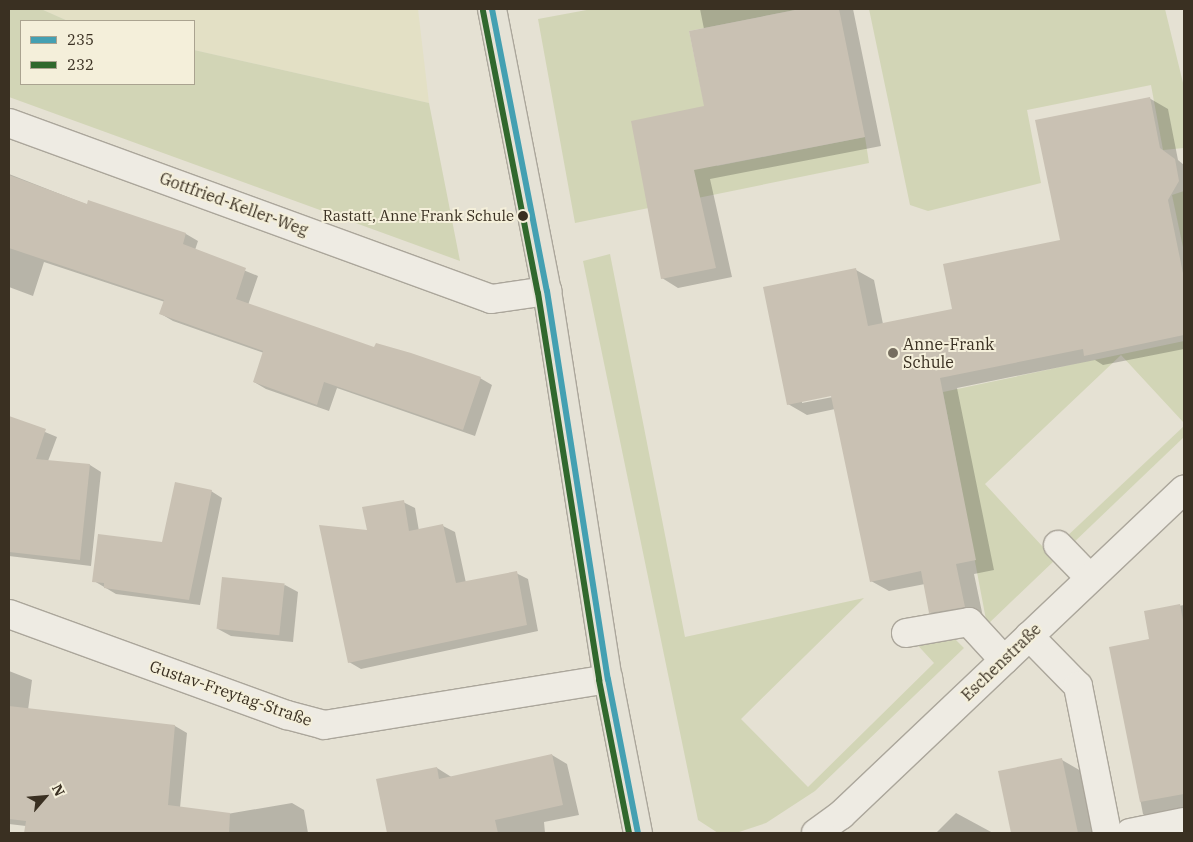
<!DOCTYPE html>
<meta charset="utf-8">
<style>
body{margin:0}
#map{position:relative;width:1193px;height:842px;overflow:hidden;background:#e5e1d3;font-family:"IBM Plex Serif",serif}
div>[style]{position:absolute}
.farmland>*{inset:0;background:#e3e0c5}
.green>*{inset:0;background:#d2d5b6}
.shadow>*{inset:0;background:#0003}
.building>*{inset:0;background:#c9c1b3;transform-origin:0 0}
.roads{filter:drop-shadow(1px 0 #aba69b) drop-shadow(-1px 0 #aba69b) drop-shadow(0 1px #aba69b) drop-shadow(0 -1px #aba69b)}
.minor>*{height:28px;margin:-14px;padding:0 14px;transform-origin:14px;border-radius:14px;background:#eeebe3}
.major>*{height:28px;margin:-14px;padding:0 14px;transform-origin:14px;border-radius:14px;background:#e5e2d6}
.bus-1>*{height:6px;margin:-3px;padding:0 3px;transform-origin:3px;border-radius:3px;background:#44a0b2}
.bus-2>*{height:6px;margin:-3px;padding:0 3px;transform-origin:3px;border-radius:3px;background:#30682d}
.dots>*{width:14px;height:14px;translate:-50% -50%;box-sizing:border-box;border:2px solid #f4efda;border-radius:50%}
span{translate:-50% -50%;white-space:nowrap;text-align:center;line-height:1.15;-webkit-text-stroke:4px #f4efda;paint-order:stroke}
.bus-label{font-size:15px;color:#3a3022}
.right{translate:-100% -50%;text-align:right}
.street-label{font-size:16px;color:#3a3022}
.poi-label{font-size:16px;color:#3a3022}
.left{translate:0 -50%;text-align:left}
.frame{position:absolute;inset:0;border:10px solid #3a3022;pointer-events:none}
.legend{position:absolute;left:20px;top:20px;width:175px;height:65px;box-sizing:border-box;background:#f4efda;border:1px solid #aaa390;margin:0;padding:6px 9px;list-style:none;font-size:15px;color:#3a3022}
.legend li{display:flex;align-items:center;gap:10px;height:25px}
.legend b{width:25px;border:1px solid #aaa390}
.north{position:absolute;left:20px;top:772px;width:50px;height:50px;-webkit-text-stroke:4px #f4efda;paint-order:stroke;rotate:63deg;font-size:14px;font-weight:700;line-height:20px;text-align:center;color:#3a3022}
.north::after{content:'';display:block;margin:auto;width:18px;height:22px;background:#3a3022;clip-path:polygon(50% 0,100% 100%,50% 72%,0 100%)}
</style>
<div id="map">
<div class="farmland">
<div style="clip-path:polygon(41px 9px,418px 9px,429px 103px,194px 50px,194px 21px,68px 21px)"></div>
</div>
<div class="green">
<div style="clip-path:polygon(9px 9px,41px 9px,68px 21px,21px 21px,21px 84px,194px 84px,194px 50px,429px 103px,460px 261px,9px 97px)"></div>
<div style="clip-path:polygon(592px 9px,800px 9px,689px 31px,717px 166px,865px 137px,869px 163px,575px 223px,538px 19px)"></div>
<div style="clip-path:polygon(869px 9px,1165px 9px,1184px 87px,1184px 148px,1163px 150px,1151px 85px,1027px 110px,1041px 183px,928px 211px,910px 205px)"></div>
<div style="clip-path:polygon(1184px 191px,1184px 252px,1172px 195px)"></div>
<div style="clip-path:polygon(610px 254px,685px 637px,864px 598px,741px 719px,808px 787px,934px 663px,912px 639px,949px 633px,964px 648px,815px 791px,766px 823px,736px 833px,718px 833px,698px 820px,583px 261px)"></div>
<div style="clip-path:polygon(1184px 341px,1184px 423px,1121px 355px,985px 484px,1055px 560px,987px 625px,943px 392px)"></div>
<div style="clip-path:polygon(1184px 426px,1184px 437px,1070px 546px,1064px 539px)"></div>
</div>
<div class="shadow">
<div style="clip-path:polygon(700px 9px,853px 9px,881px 146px,710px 179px,732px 277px,678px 288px,662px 278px,706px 107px,704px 29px)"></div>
<div style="clip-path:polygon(evenodd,1149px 98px,1168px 109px,1178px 160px,1184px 165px,1184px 349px,1103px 365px,1095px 360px,957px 388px,994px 570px,974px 574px,983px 617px,949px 623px,930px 612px,925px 584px,889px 591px,871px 581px,835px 409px,807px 415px,788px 404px,856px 270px,874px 280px,883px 324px,954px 310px,1061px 241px,1149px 98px,837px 394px,838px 396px,802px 403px,802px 401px,837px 394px)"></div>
<div style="clip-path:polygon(9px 174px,88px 205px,89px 202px,186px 234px,198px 241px,195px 250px,258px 276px,248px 305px,375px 349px,480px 378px,492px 385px,475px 436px,337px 388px,329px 411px,266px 389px,254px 382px,264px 353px,173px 321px,161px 314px,165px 302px,44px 262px,33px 296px,9px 287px)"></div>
<div style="clip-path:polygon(9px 417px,57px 437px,48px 461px,90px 465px,101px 472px,91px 566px,9px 556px)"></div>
<div style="clip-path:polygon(211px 491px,222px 498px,200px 605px,116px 594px,94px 581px,163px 543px)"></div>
<div style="clip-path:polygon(403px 502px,415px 508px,419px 531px,443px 526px,455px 532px,466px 583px,516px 573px,528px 579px,538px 631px,361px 669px,349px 662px,368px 531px)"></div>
<div style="clip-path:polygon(285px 585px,298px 592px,293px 642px,231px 636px,218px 629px)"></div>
<div style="clip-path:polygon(1184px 605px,1184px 818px,1157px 822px,1143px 814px,1111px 648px,1151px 640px,1146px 612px)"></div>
<div style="clip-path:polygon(9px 671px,32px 680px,28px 710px,175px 726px,187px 733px,180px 808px,227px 814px,292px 803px,304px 810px,308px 833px,26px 833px,26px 826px,9px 824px)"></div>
<div style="clip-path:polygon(552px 755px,567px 764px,579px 815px,544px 822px,545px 833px,388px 832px,437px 768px,453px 778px)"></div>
<div style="clip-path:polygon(1062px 760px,1081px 771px,1094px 833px,1012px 833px,1000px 772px)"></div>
<div style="clip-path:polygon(956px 813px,993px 833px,936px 833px)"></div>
</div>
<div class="building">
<div style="clip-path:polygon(800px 9px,839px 9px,865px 137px,694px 170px,716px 268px,661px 279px,631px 121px,704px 106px,689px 31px)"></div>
<div style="clip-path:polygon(1150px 97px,1160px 148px,1175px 159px,1179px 181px,1168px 200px,1184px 278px,1184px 335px,1084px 356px,1083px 349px,940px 378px,976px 560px,956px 564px,965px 607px,929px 613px,921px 571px,870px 582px,831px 396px,787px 405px,763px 287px,856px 268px,868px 326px,952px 309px,943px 264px,1060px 240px,1035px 120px)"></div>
<div style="clip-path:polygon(9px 175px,87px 204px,88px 200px,186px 233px,183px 244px,246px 268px,236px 299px,374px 347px,376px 343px,411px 353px,481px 377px,463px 430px,324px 382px,317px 405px,253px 382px,263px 351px,159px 314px,164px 300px,9px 248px)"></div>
<div style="clip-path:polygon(9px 416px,46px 429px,36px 459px,90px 464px,80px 560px,9px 552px)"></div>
<div style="clip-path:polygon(175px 482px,212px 490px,189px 600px,104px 588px,104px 583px,92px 582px,98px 534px,162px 542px)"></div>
<div style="clip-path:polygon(404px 500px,409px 531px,443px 524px,456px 583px,517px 571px,527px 625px,348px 663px,319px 525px,367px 530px,362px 507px)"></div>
<div style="left:222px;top:577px;width:63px;height:52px;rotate:6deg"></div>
<div style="clip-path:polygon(1180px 604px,1184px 626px,1184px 794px,1140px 802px,1109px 647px,1149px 639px,1144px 611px)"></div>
<div style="clip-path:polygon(9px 706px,175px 725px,168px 805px,230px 813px,229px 833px,24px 833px,26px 821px,9px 819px)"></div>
<div style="clip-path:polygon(552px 754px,563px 805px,495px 820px,498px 833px,387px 833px,376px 779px,437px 767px,439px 779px)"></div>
<div style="clip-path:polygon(1062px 758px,1078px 833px,1011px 833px,998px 771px)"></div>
</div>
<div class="roads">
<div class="minor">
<div style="left:9px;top:123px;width:513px;rotate:20.06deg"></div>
<div style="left:491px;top:299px;width:57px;rotate:-8.1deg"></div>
<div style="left:1058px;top:545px;width:45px;rotate:45.9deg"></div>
<div style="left:9px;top:614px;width:296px;rotate:20deg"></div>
<div style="left:287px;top:715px;width:38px;rotate:15deg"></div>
<div style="left:324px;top:725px;width:288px;rotate:-9.2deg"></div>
<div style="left:906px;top:633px;width:64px;rotate:-9.9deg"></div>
<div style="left:969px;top:622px;width:52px;rotate:47.4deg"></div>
<div style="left:1029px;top:636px;width:70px;rotate:45.6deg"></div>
<div style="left:1078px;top:686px;width:150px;rotate:78.8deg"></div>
<div style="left:816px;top:833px;width:31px;rotate:-36deg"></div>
<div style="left:841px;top:815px;width:473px;rotate:-43.5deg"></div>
<div style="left:1130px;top:833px;width:55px;rotate:-11.5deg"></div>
</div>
<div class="major">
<div style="left:492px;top:9px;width:287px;rotate:79deg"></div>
<div style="left:547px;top:291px;width:393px;rotate:81.1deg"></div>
<div style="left:608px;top:679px;width:157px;rotate:79deg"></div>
</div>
</div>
<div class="bus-1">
<div style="left:492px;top:9px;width:287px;rotate:79deg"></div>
<div style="left:547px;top:291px;width:393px;rotate:81.1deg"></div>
<div style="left:608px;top:679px;width:157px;rotate:79deg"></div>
</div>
<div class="bus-2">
<div style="left:483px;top:11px;width:287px;rotate:79deg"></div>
<div style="left:538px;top:293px;width:392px;rotate:81deg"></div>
<div style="left:599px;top:680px;width:156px;rotate:78.9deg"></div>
</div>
<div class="dots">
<div style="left:523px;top:216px;background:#3a3022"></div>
<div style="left:893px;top:353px;background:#766e60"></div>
</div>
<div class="bus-label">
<span class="right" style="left:514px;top:216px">Rastatt, Anne Frank Schule</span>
</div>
<div class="street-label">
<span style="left:234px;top:204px;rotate:20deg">Gottfried-Keller-Weg</span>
<span style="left:1001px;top:662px;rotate:-44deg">Eschenstraße</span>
<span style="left:231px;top:693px;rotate:19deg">Gustav-Freytag-Straße</span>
</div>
<div class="poi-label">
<span class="left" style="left:903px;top:353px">Anne-Frank<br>Schule</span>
</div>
<div class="frame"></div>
<ul class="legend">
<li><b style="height:6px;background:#44a0b2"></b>235</li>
<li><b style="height:6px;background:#30682d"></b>232</li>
</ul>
<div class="north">N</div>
</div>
